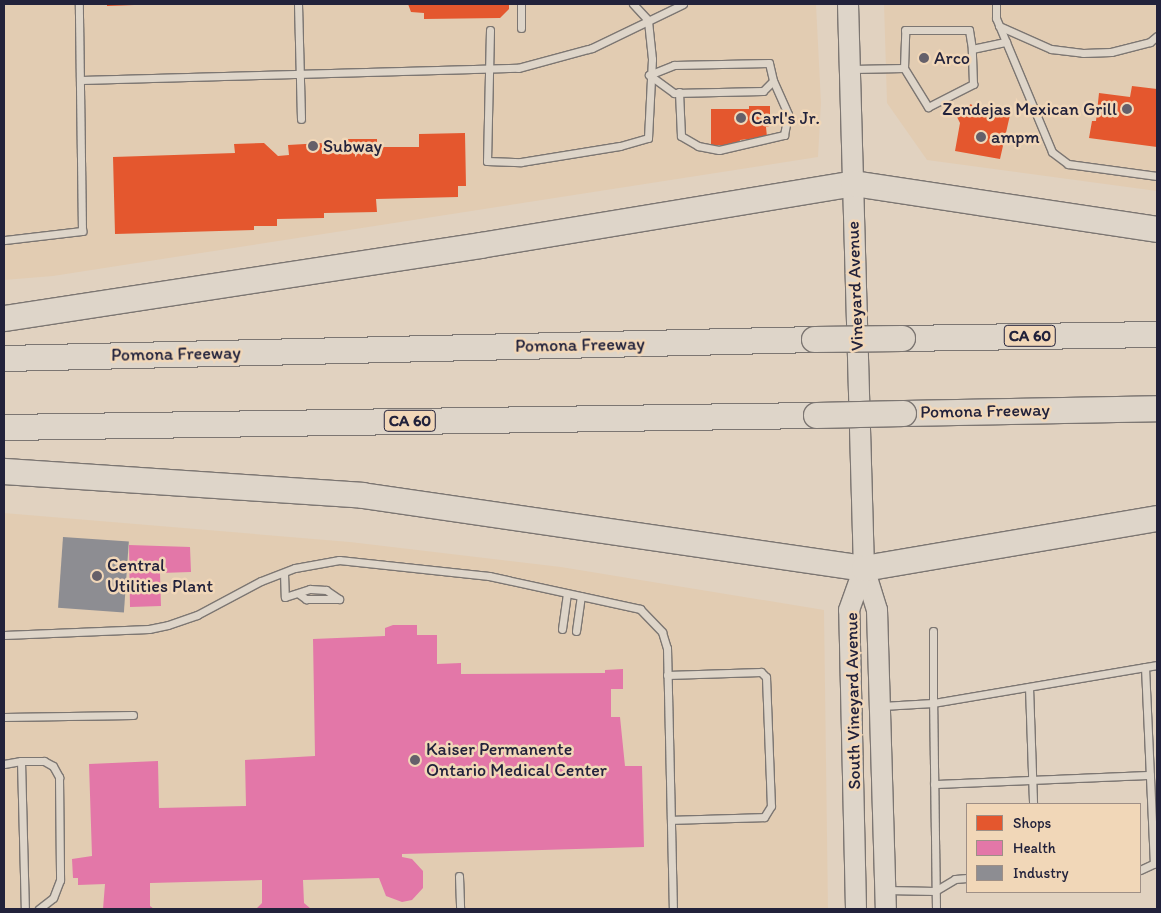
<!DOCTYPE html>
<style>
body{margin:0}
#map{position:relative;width:1161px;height:913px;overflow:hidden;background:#e1d2c0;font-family:Itim,sans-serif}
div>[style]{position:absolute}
.built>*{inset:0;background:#e2ccb2}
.shops>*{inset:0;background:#e4572e}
.health>*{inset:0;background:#e377a8}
.industry>*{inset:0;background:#8d8d92;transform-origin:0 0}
.roads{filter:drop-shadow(1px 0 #7c7672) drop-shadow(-1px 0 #7c7672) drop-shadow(0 1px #7c7672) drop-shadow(0 -1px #7c7672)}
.lane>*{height:7px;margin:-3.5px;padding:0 3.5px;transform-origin:3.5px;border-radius:3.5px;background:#ded5c9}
.secondary>*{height:20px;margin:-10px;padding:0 10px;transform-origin:10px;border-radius:10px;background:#ded5c9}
.highway>*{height:25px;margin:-12.5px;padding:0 12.5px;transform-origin:12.5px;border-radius:12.5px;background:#ded5c9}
.bridges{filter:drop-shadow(1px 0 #7c7672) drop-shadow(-1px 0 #7c7672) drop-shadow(0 1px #7c7672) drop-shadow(0 -1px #7c7672)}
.highway-bridge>*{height:25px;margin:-12.5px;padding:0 12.5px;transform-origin:12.5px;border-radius:12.5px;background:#ded5c9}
.dots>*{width:14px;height:14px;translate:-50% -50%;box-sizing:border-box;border:2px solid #f1d7b8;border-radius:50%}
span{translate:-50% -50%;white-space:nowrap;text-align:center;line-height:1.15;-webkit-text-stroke:5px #f1d7b8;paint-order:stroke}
.shield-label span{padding:1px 4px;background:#f1d7b8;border:1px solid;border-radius:4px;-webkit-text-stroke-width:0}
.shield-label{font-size:16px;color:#22223b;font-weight:700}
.poi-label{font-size:18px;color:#22223b}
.left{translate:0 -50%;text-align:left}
.right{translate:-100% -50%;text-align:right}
.street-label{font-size:18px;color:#22223b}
.frame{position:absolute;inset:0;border:5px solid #22223b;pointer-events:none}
.legend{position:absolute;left:966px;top:803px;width:175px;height:90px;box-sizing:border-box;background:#f1d7b8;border:1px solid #9e8f86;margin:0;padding:6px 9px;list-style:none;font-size:15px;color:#22223b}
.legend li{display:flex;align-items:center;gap:10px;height:25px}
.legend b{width:25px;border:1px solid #9e8f86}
</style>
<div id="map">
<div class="built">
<div style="clip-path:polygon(4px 4px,816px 4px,821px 103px,818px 157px,53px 276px,4px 280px)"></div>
<div style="clip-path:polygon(884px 4px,1157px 4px,1157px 191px,927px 160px,887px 103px)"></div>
<div style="clip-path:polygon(4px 513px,350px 542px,561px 567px,824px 610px,828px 909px,4px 909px)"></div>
</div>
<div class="shops">
<div style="clip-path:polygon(107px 4px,134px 4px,134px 5px,107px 6px)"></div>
<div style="clip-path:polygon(408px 4px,509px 4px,509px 9px,500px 18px,424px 19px,424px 13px,411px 12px)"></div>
<div style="clip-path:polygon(1132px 86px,1157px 89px,1157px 147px,1089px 138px,1092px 121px,1096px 121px,1099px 93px,1130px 97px)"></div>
<div style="clip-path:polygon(971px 104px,976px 110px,1010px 115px,1000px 159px,955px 151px,960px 123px,956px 115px)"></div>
<div style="clip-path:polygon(749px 106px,770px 106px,770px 126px,766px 127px,767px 137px,740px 140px,739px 145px,711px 145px,711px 109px,749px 109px)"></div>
<div style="clip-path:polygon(465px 133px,466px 186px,458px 186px,458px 197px,376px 199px,377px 212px,324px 213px,324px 218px,277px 219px,277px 226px,254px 226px,254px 230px,115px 234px,113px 157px,235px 153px,234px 144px,264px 143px,278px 156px,289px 155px,288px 145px,322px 143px,322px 154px,335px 152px,346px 139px,377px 139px,377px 147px,419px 147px,419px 134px)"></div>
</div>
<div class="health">
<div style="clip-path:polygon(129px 545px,190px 547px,191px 572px,160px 573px,161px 606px,130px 607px)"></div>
<div style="clip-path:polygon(393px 625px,417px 625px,417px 635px,437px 635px,437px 664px,461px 663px,461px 674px,605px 673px,605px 670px,623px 669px,623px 689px,611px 689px,611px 717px,620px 717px,625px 766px,642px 766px,644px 847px,402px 854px,402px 857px,412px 859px,423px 871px,423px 888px,412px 900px,402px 902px,386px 896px,379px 878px,303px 880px,304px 903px,311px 909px,256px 909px,262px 903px,262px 880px,150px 883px,150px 906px,154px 909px,103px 909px,105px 884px,78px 885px,78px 878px,73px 878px,72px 859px,92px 856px,89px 764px,158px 761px,159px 808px,246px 806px,245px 760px,315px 756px,313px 639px,385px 636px,385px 628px)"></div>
</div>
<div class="industry">
<div style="left:63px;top:537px;width:66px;height:71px;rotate:4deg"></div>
</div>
<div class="roads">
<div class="lane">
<div style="left:298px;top:4px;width:115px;rotate:88.5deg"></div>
<div style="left:521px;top:4px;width:24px;rotate:90deg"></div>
<div style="left:996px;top:4px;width:14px;rotate:90deg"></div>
<div style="left:996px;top:18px;width:145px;rotate:67.3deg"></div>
<div style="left:1052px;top:152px;width:20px;rotate:37deg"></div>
<div style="left:1068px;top:164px;width:90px;rotate:7.7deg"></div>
<div style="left:999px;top:26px;width:57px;rotate:23.9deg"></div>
<div style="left:1051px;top:49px;width:32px;rotate:7deg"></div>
<div style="left:1083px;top:53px;width:28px;rotate:-2deg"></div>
<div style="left:1111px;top:52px;width:40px;rotate:-14.4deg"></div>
<div style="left:1150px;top:42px;width:9px;rotate:-41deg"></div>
<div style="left:490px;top:30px;width:131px;rotate:91.3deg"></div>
<div style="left:487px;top:161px;width:34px;rotate:2deg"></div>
<div style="left:521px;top:162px;width:100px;rotate:-9.2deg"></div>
<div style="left:620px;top:146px;width:29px;rotate:-16deg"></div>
<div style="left:648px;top:138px;width:79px;rotate:-87.1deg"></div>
<div style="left:652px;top:59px;width:39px;rotate:-96deg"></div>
<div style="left:648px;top:20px;width:22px;rotate:-133deg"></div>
<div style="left:769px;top:63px;width:18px;rotate:77deg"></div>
<div style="left:773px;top:81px;width:14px;rotate:135deg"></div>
<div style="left:763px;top:91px;width:89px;rotate:178.7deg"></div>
<div style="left:674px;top:93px;width:31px;rotate:-144deg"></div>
<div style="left:649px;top:75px;width:27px;rotate:-22deg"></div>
<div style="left:674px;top:65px;width:95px;rotate:-1.2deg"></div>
<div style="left:904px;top:68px;width:38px;rotate:-88deg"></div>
<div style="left:905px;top:30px;width:64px"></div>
<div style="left:969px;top:30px;width:19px;rotate:81deg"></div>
<div style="left:852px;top:69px;width:52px;rotate:-1.1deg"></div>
<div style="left:904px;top:68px;width:46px;rotate:58.4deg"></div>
<div style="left:928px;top:107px;width:51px;rotate:-27.1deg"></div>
<div style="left:973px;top:84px;width:35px;rotate:-92deg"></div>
<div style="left:972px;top:49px;width:35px;rotate:-12deg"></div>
<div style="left:81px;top:80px;width:437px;rotate:-1.6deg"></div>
<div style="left:518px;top:68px;width:77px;rotate:-15.1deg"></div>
<div style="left:592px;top:48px;width:101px;rotate:-25.8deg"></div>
<div style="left:679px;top:92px;width:44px;rotate:87.4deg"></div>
<div style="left:681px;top:136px;width:20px;rotate:30deg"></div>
<div style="left:698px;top:146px;width:21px;rotate:11deg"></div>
<div style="left:719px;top:150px;width:67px;rotate:-13deg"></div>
<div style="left:784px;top:135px;width:21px;rotate:-79deg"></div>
<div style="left:788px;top:114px;width:36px;rotate:-114deg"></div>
<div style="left:4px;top:240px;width:79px;rotate:-6.6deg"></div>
<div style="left:82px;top:231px;width:227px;rotate:-90.8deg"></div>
<div style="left:284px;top:573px;width:24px;rotate:88deg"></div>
<div style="left:285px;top:597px;width:26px;rotate:-18deg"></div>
<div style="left:310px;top:589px;width:16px;rotate:4deg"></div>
<div style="left:326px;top:590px;width:16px;rotate:35deg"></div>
<div style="left:299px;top:594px;width:9px;rotate:36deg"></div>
<div style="left:306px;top:599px;width:33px"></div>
<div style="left:562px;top:629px;width:36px;rotate:-82deg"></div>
<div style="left:576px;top:631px;width:35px;rotate:-82deg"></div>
<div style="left:4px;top:635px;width:145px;rotate:-2.4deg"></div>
<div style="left:149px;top:629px;width:19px;rotate:-12deg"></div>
<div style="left:168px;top:625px;width:31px;rotate:-19deg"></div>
<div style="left:197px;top:615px;width:72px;rotate:-28deg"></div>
<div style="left:261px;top:581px;width:36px;rotate:-21deg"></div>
<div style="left:295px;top:568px;width:45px;rotate:-10.3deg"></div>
<div style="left:339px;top:560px;width:151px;rotate:6.1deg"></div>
<div style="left:489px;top:576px;width:155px;rotate:12.3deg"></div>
<div style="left:640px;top:609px;width:32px;rotate:46deg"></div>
<div style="left:662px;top:632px;width:17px;rotate:73deg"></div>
<div style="left:667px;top:648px;width:261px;rotate:88.7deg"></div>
<div style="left:1145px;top:667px;width:197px;rotate:87.4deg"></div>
<div style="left:667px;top:675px;width:94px;rotate:-1.8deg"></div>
<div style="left:761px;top:672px;width:7px;rotate:45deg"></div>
<div style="left:766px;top:677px;width:129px;rotate:87.8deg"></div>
<div style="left:771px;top:806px;width:13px;rotate:122deg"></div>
<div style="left:764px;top:817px;width:93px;rotate:178.2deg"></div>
<div style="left:1029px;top:687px;width:117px;rotate:88deg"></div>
<div style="left:882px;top:706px;width:51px;rotate:-3.4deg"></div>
<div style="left:933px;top:703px;width:72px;rotate:-90deg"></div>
<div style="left:4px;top:717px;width:129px;rotate:-0.9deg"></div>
<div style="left:21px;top:761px;width:23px"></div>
<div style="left:44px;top:761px;width:10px;rotate:29deg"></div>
<div style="left:53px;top:766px;width:13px;rotate:61deg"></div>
<div style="left:59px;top:777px;width:103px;rotate:89.4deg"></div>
<div style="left:60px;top:880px;width:19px;rotate:111deg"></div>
<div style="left:53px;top:898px;width:18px;rotate:142deg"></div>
<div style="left:4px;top:764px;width:17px;rotate:-10deg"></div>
<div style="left:21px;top:761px;width:148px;rotate:88.5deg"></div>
<div style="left:934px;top:784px;width:216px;rotate:-2.4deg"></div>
<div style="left:1140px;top:870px;width:19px;rotate:-25deg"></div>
<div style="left:459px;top:876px;width:33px;rotate:88deg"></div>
<div style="left:886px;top:890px;width:49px;rotate:1.2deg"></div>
<div style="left:935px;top:891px;width:23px;rotate:-31deg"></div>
<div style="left:955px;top:879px;width:12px;rotate:-5deg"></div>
<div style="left:936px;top:909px;width:206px;rotate:-90.8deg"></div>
<div style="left:933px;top:703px;width:227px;rotate:-9.6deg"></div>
</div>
<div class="secondary">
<div style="left:848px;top:4px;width:564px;rotate:88.38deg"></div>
<div style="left:864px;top:568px;width:44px;rotate:72.8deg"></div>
<div style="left:877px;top:610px;width:299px;rotate:88.3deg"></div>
<div style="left:856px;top:909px;width:299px;rotate:-91.3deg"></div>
<div style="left:849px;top:610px;width:45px;rotate:-70.3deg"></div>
</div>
<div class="highway">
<div style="left:4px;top:318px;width:482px;rotate:-8.7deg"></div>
<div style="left:480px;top:245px;width:378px;rotate:-9.4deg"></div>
<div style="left:853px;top:183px;width:307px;rotate:8.6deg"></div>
<div style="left:902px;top:338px;width:255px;rotate:-0.9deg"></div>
<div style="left:4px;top:358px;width:810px;rotate:-1.34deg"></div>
<div style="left:903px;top:413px;width:254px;rotate:-1.1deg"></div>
<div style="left:4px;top:427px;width:812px;rotate:-0.85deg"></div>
<div style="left:4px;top:471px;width:359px;rotate:3.8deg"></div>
<div style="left:362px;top:495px;width:507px;rotate:8.27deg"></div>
<div style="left:864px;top:568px;width:297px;rotate:-9.7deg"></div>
</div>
</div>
<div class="bridges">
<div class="highway-bridge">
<div style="left:814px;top:339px;width:88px;rotate:-0.7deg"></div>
<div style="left:816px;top:415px;width:87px;rotate:-1.3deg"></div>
</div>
</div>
<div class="dots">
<div style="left:924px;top:58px;background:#65606a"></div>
<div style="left:1127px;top:109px;background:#65606a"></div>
<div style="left:741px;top:118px;background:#65606a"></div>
<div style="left:981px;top:137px;background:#65606a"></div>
<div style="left:313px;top:146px;background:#65606a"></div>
<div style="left:97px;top:576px;background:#65606a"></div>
<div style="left:415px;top:760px;background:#65606a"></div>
</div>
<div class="shield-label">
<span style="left:1030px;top:336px">CA 60</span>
<span style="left:410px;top:421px">CA 60</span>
</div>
<div class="poi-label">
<span class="left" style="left:934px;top:58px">Arco</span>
<span class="right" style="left:1117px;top:109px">Zendejas Mexican Grill</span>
<span class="left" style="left:751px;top:118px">Carl's Jr.</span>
<span class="left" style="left:991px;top:137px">ampm</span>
<span class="left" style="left:323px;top:146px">Subway</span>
<span class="left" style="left:107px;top:576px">Central<br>Utilities Plant</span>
<span class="left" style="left:426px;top:760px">Kaiser Permanente<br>Ontario Medical Center</span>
</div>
<div class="street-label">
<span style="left:855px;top:286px;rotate:-92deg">Vineyard Avenue</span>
<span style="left:580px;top:345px;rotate:-1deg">Pomona Freeway</span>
<span style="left:176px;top:354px;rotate:-1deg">Pomona Freeway</span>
<span style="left:985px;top:411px;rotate:-1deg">Pomona Freeway</span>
<span style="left:853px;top:701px;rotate:-91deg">South Vineyard Avenue</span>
</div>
<div class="frame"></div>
<ul class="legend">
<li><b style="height:14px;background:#e4572e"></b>Shops</li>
<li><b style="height:14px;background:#e377a8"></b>Health</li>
<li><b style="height:14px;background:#8d8d92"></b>Industry</li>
</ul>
</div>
